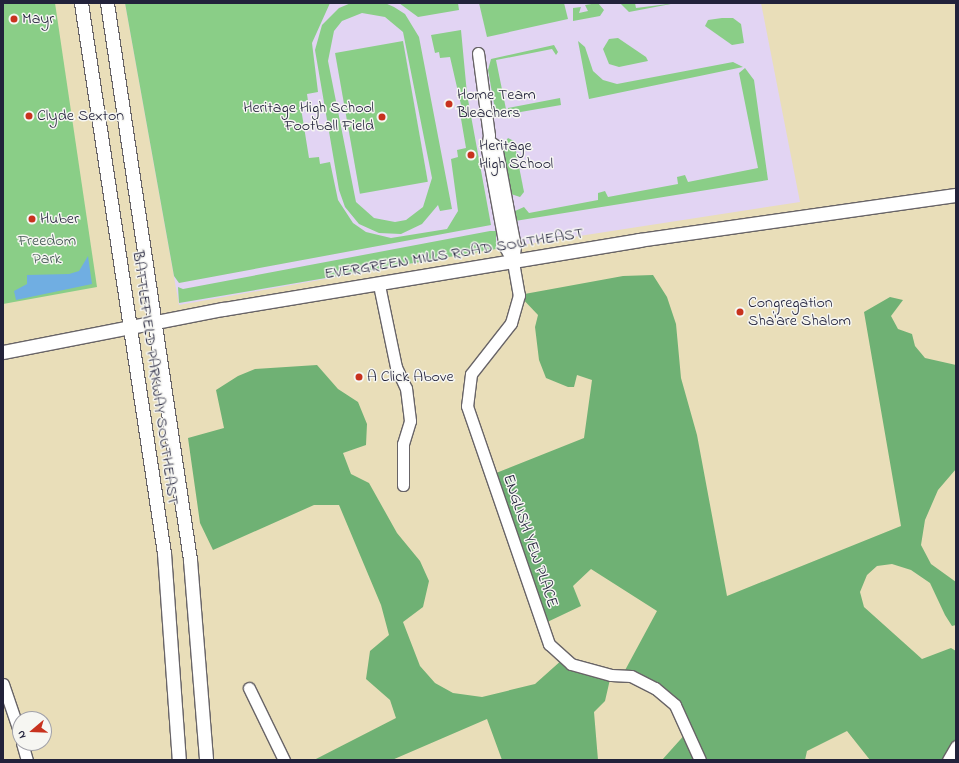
<!DOCTYPE html>
<style>
body{margin:0}
#map{position:relative;width:959px;height:763px;overflow:hidden;background:#e9deb9;font-family:"Indie Flower",sans-serif}
div>[style]{position:absolute}
.built>*{inset:0;background:#e2d4f3}
.green>*{inset:0;background:#8ace87;transform-origin:0 0}
.forest>*{inset:0;background:#6fb174}
.water>*{inset:0;background:#70aee2}
.roads{filter:drop-shadow(1px 0 #686467) drop-shadow(-1px 0 #686467) drop-shadow(0 1px #686467) drop-shadow(0 -1px #686467)}
.minor>*{height:11px;margin:-5.5px;padding:0 5.5px;transform-origin:5.5px;border-radius:5.5px;background:#fff}
.major>*{height:13px;margin:-6.5px;padding:0 6.5px;transform-origin:6.5px;border-radius:6.5px;background:#fff}
.dots>*{width:11px;height:11px;translate:-50% -50%;box-sizing:border-box;border:2px solid #f6f6f2;border-radius:50%}
span{translate:-50% -50%;white-space:nowrap;text-align:center;line-height:1.15;-webkit-text-stroke:3px #f6f6f2;paint-order:stroke}
.poi-label{font-size:16px;color:#22223b}
.left{translate:0 -50%;text-align:left}
.right{translate:-100% -50%;text-align:right}
.park-label{font-size:16px;color:#415652}
.street-label{font-size:16px;color:#22223b}
.frame{position:absolute;inset:0;border:4px solid #22223b;pointer-events:none}
.north{position:absolute;left:12px;top:711px;width:40px;height:40px;box-sizing:border-box;background:#f6f6f2;border:1px solid #a1a1a9;border-radius:50%;rotate:251deg;font-size:11px;font-weight:700;line-height:16px;text-align:center;color:#22223b}
.north::after{content:'';display:block;margin:auto;width:14px;height:18px;background:#c8321e;clip-path:polygon(50% 0,100% 100%,50% 72%,0 100%)}
</style>
<div id="map">
<div class="built">
<div style="clip-path:polygon(125px 3px,761px 3px,800px 202px,482px 251px,179px 305px)"></div>
</div>
<div class="green">
<div style="clip-path:polygon(3px 3px,55px 3px,97px 287px,3px 304px)"></div>
<div style="clip-path:polygon(125px 3px,330px 3px,312px 43px,318px 92px,307px 94px,308px 101px,300px 102px,309px 158px,319px 157px,320px 164px,330px 162px,338px 200px,353px 223px,366px 232px,391px 238px,447px 229px,458px 211px,451px 159px,458px 157px,457px 150px,466px 148px,460px 113px,462px 109px,450px 57px,440px 58px,439px 52px,435px 53px,431px 35px,461px 30px,467px 94px,491px 225px,179px 283px,174px 276px)"></div>
<div style="clip-path:polygon(evenodd,351px 3px,385px 3px,394px 7px,405px 14px,419px 37px,452px 209px,440px 211px,438px 205px,422px 224px,401px 234px,379px 233px,359px 224px,345px 207px,339px 190px,315px 50px,322px 25px,339px 8px,351px 3px,362px 13px,385px 17px,403px 32px,432px 178px,423px 207px,406px 220px,395px 222px,374px 218px,356px 202px,328px 61px,334px 31px,342px 21px,362px 13px)"></div>
<div style="clip-path:polygon(399px 3px,458px 3px,459px 10px,418px 17px)"></div>
<div style="clip-path:polygon(479px 3px,564px 3px,568px 19px,487px 37px)"></div>
<div style="clip-path:polygon(598px 3px,604px 10px,600px 16px,573px 21px,573px 8px,581px 7px,579px 13px,588px 11px,585px 5px)"></div>
<div style="clip-path:polygon(620px 3px,635px 3px,636px 8px,676px 3px,629px 12px)"></div>
<div style="clip-path:polygon(722px 18px,733px 18px,741px 24px,744px 43px,732px 45px,705px 26px,708px 20px)"></div>
<div style="clip-path:polygon(618px 38px,646px 57px,648px 61px,619px 67px,609px 64px,603px 49px,609px 39px)"></div>
<div style="left:403px;top:41px;width:143px;height:69px;rotate:80deg"></div>
<div style="clip-path:polygon(578px 41px,585px 47px,593px 71px,603px 80px,617px 84px,733px 62px,743px 67px,589px 99px)"></div>
<div style="clip-path:polygon(554px 45px,558px 52px,556px 55px,552px 49px,496px 60px,507px 114px,496px 115px,488px 70px,491px 59px)"></div>
<div style="clip-path:polygon(745px 68px,754px 80px,768px 180px,515px 221px,515px 211px,524px 207px,529px 213px,598px 200px,598px 193px,605px 191px,608px 197px,678px 184px,677px 177px,685px 175px,688px 182px,758px 168px,739px 73px)"></div>
<div style="clip-path:polygon(560px 98px,561px 105px,509px 114px,508px 108px)"></div>
<div style="clip-path:polygon(508px 138px,514px 141px,524px 192px,520px 197px,511px 194px,502px 146px)"></div>
<div style="clip-path:polygon(490px 231px,496px 231px,496px 249px,179px 303px,178px 287px,183px 289px)"></div>
</div>
<div class="forest">
<div style="clip-path:polygon(653px 275px,667px 297px,676px 324px,681px 378px,697px 435px,727px 596px,901px 526px,864px 312px,890px 297px,903px 300px,891px 316px,898px 329px,912px 334px,915px 346px,925px 358px,956px 365px,956px 469px,938px 490px,925px 520px,921px 545px,931px 564px,956px 582px,956px 625px,952px 626px,945px 615px,930px 583px,911px 570px,892px 564px,877px 566px,867px 575px,860px 592px,864px 607px,922px 659px,951px 648px,956px 651px,956px 760px,870px 760px,847px 731px,807px 751px,805px 760px,662px 760px,688px 731px,675px 705px,623px 674px,657px 611px,591px 569px,573px 586px,581px 606px,541px 625px,491px 475px,584px 438px,592px 380px,577px 375px,574px 387px,568px 387px,546px 378px,539px 360px,535px 327px,538px 315px,519px 295px,623px 276px)"></div>
<div style="clip-path:polygon(317px 365px,338px 389px,358px 402px,367px 424px,366px 445px,343px 453px,351px 474px,369px 483px,397px 533px,420px 561px,429px 581px,423px 607px,403px 622px,420px 666px,435px 683px,453px 693px,482px 697px,535px 684px,563px 659px,611px 675px,605px 701px,594px 712px,598px 760px,502px 760px,487px 719px,392px 760px,314px 760px,396px 718px,390px 700px,366px 679px,370px 651px,389px 635px,381px 605px,339px 505px,314px 505px,213px 550px,200px 523px,188px 438px,224px 428px,216px 390px,238px 376px,255px 369px)"></div>
</div>
<div class="water">
<div style="clip-path:polygon(88px 256px,92px 284px,16px 300px,14px 291px,27px 284px,27px 275px,69px 274px,79px 271px)"></div>
</div>
<div class="roads">
<div class="minor">
<div style="left:478px;top:53px;width:83px;rotate:82.4deg"></div>
<div style="left:489px;top:135px;width:14px;rotate:98deg"></div>
<div style="left:487px;top:149px;width:100px;rotate:79.6deg"></div>
<div style="left:505px;top:247px;width:17px;rotate:62deg"></div>
<div style="left:513px;top:262px;width:34px;rotate:80deg"></div>
<div style="left:519px;top:295px;width:29px;rotate:106deg"></div>
<div style="left:511px;top:323px;width:65px;rotate:128.1deg"></div>
<div style="left:471px;top:374px;width:32px;rotate:97deg"></div>
<div style="left:467px;top:406px;width:252px;rotate:71deg"></div>
<div style="left:549px;top:644px;width:30px;rotate:42deg"></div>
<div style="left:571px;top:664px;width:41px;rotate:15.4deg"></div>
<div style="left:611px;top:675px;width:20px;rotate:3deg"></div>
<div style="left:631px;top:676px;width:27px;rotate:27deg"></div>
<div style="left:655px;top:688px;width:26px;rotate:40deg"></div>
<div style="left:675px;top:705px;width:60px;rotate:65.6deg"></div>
<div style="left:489px;top:141px;width:9px;rotate:36deg"></div>
<div style="left:496px;top:146px;width:60px;rotate:79.4deg"></div>
<div style="left:507px;top:205px;width:42px;rotate:79deg"></div>
<div style="left:515px;top:246px;width:16px;rotate:97deg"></div>
<div style="left:379px;top:285px;width:84px;rotate:78.3deg"></div>
<div style="left:396px;top:367px;width:23px;rotate:65deg"></div>
<div style="left:406px;top:388px;width:33px;rotate:83deg"></div>
<div style="left:410px;top:421px;width:24px;rotate:107deg"></div>
<div style="left:403px;top:444px;width:41px;rotate:90deg"></div>
<div style="left:3px;top:684px;width:53px;rotate:71.2deg"></div>
<div style="left:249px;top:688px;width:80px;rotate:64.1deg"></div>
<div style="left:22px;top:743px;width:18px;rotate:74deg"></div>
<div style="left:948px;top:760px;width:16px;rotate:-60deg"></div>
</div>
<div class="major">
<div style="left:81px;top:3px;width:556px;rotate:81.42deg"></div>
<div style="left:164px;top:553px;width:208px;rotate:85.9deg"></div>
<div style="left:107px;top:3px;width:563px;rotate:81.52deg"></div>
<div style="left:190px;top:560px;width:201px;rotate:85.4deg"></div>
<div style="left:3px;top:352px;width:224px;rotate:-11.1deg"></div>
<div style="left:223px;top:309px;width:422px;rotate:-9.4deg"></div>
<div style="left:639px;top:240px;width:320px;rotate:-8.1deg"></div>
</div>
</div>
<div class="dots">
<div style="left:14px;top:19px;background:#c8321e"></div>
<div style="left:449px;top:104px;background:#c8321e"></div>
<div style="left:29px;top:116px;background:#c8321e"></div>
<div style="left:382px;top:117px;background:#c8321e"></div>
<div style="left:471px;top:155px;background:#c8321e"></div>
<div style="left:32px;top:219px;background:#c8321e"></div>
<div style="left:740px;top:312px;background:#c8321e"></div>
<div style="left:359px;top:377px;background:#c8321e"></div>
</div>
<div class="poi-label">
<span class="left" style="left:22px;top:19px">Mayr</span>
<span class="left" style="left:457px;top:104px">Home Team<br>Bleachers</span>
<span class="right" style="left:374px;top:117px">Heritage High School<br>Football Field</span>
<span class="left" style="left:37px;top:116px">Clyde Sexton</span>
<span class="left" style="left:479px;top:155px">Heritage<br>High School</span>
<span class="left" style="left:40px;top:219px">Huber</span>
<span class="left" style="left:748px;top:312px">Congregation<br>Sha'are Shalom</span>
<span class="left" style="left:367px;top:377px">A Click Above</span>
</div>
<div class="park-label">
<span style="left:47px;top:250px">Freedom<br>Park</span>
</div>
<div class="street-label">
<span style="left:454px;top:254px;rotate:-9deg">EVERGREEN MILLS ROAD SOUTHEAST</span>
<span style="left:155px;top:378px;rotate:82deg">BATTLEFIELD PARKWAY SOUTHEAST</span>
<span style="left:530px;top:541px;rotate:71deg">ENGLISH YEW PLACE</span>
</div>
<div class="frame"></div>
<div class="north">N</div>
</div>
